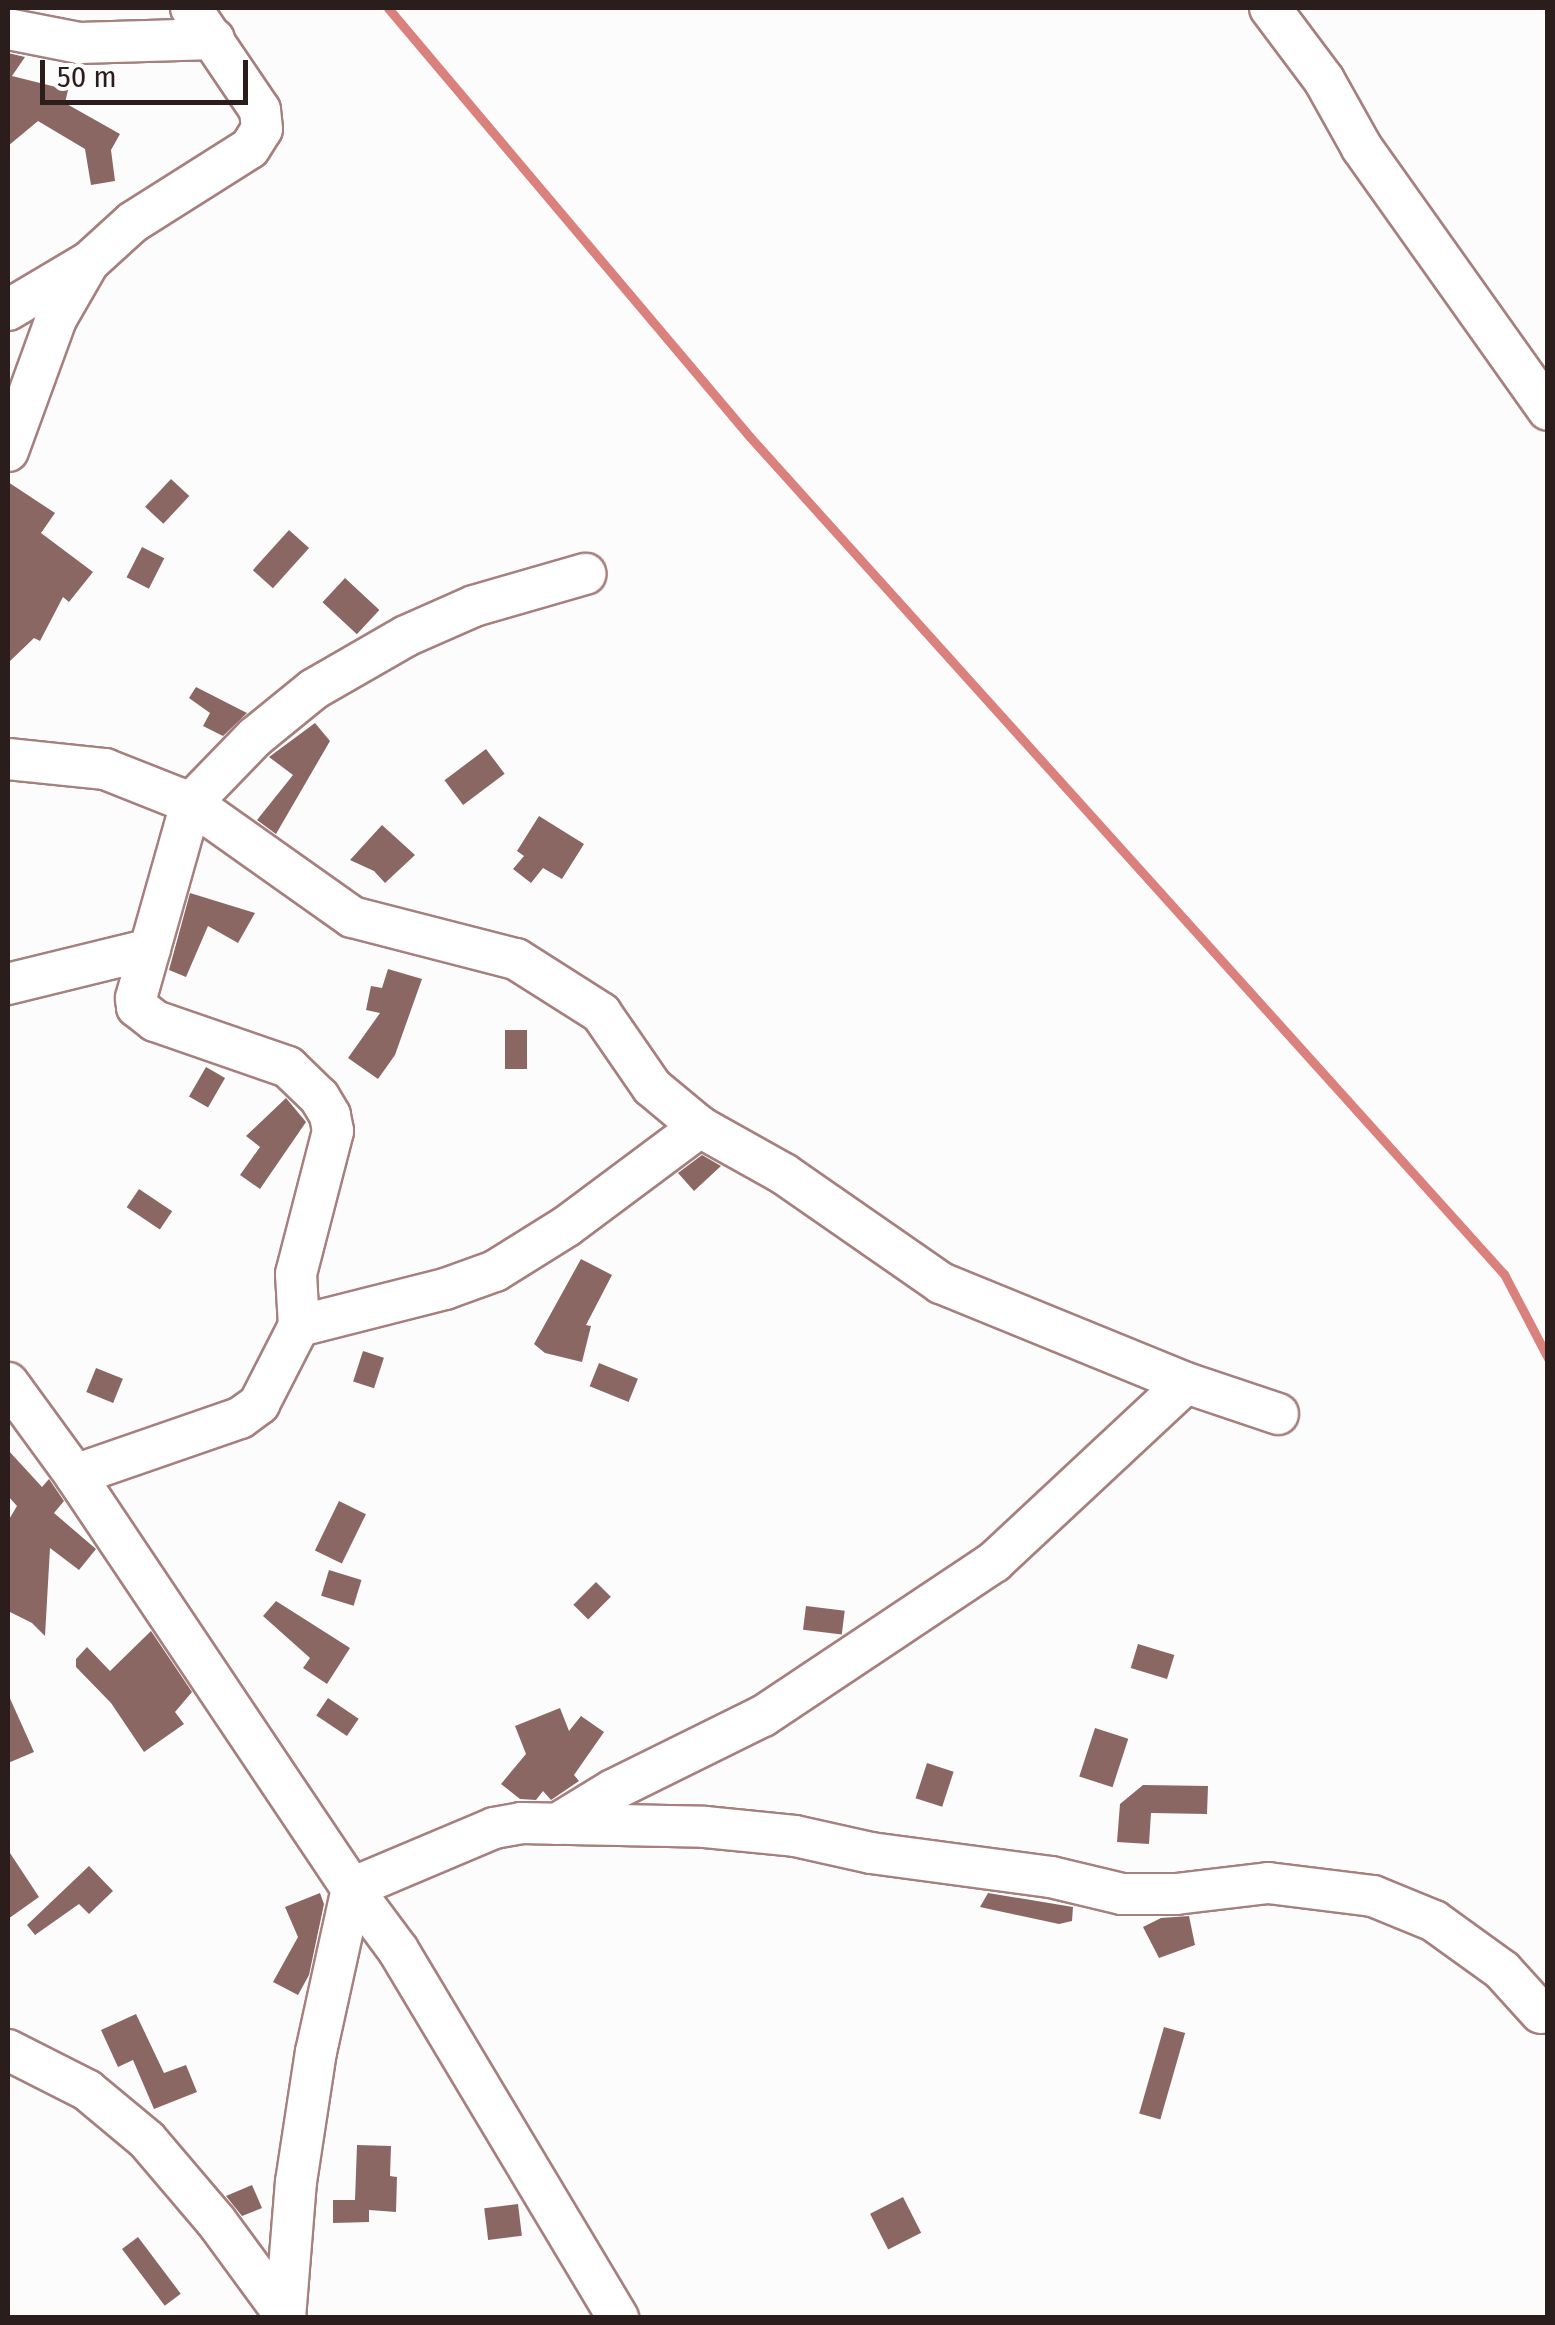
<!DOCTYPE html>
<style>
body{margin:0}
#map{position:relative;width:1555px;height:2325px;overflow:hidden;background:#fcfcfc;font-family:"Fira Sans Condensed",sans-serif}
div>[style]{position:absolute}
.stream>*{height:9px;margin:-4.5px;padding:0 4.5px;transform-origin:4.5px;border-radius:4.5px;background:#da807d}
.building>*{inset:0;background:#8b6764;transform-origin:0 0}
.roads{filter:drop-shadow(2px 0 #a6807e) drop-shadow(-2px 0 #a6807e) drop-shadow(0 2px #a6807e) drop-shadow(0 -2px #a6807e)}
.minor>*{height:40px;margin:-20px;padding:0 20px;transform-origin:20px;border-radius:20px;background:#fff}
span{translate:-50% -50%;white-space:nowrap;text-align:center;line-height:1.15;-webkit-text-stroke:9px #fcfcfc;paint-order:stroke}
.frame{position:absolute;inset:0;border:10px solid #2c1d1d;pointer-events:none}
.scale{position:absolute;left:40px;top:60px;width:208px;height:45px;box-sizing:border-box;border:5px solid #2c1d1d;border-top:0;padding-left:12px;font-size:30px;line-height:35px;white-space:nowrap;color:#2c1d1d;-webkit-text-stroke:8px #fcfcfc;paint-order:stroke}
</style>
<div id="map">
<div class="stream">
<div style="left:388px;top:8px;width:561px;rotate:49.84deg"></div>
<div style="left:750px;top:437px;width:1127px;rotate:47.99deg"></div>
<div style="left:1504px;top:1274px;width:95px;rotate:62.4deg"></div>
</div>
<div class="building">
<div style="clip-path:polygon(8px 53px,25px 57px,12px 76px,68px 90px,65px 103px,120px 134px,111px 150px,115px 181px,91px 185px,85px 149px,38px 121px,8px 146px)"></div>
<div style="left:171px;top:479px;width:25px;height:38px;rotate:43deg"></div>
<div style="clip-path:polygon(8px 482px,55px 513px,41px 533px,93px 572px,69px 602px,63px 597px,40px 641px,34px 638px,8px 663px)"></div>
<div style="left:289px;top:530px;width:27px;height:54px;rotate:42deg"></div>
<div style="left:142px;top:547px;width:25px;height:34px;rotate:27deg"></div>
<div style="left:345px;top:578px;width:47px;height:33px;rotate:43deg"></div>
<div style="clip-path:polygon(196px 687px,243px 711px,247px 713px,223px 736px,203px 726px,210px 713px,189px 698px)"></div>
<div style="clip-path:polygon(315px 723px,330px 741px,276px 834px,257px 820px,293px 775px,269px 757px)"></div>
<div style="left:486px;top:749px;width:31px;height:52px;rotate:53deg"></div>
<div style="clip-path:polygon(539px 816px,584px 844px,562px 879px,543px 868px,531px 883px,513px 869px,524px 856px,517px 851px)"></div>
<div style="clip-path:polygon(382px 825px,415px 855px,385px 883px,374px 871px,350px 860px)"></div>
<div style="clip-path:polygon(190px 893px,255px 913px,238px 943px,208px 926px,186px 977px,169px 970px)"></div>
<div style="clip-path:polygon(388px 969px,422px 979px,395px 1055px,378px 1079px,348px 1058px,380px 1013px,366px 1010px,371px 986px,382px 988px)"></div>
<div style="left:505px;top:1030px;width:22px;height:39px"></div>
<div style="left:206px;top:1067px;width:22px;height:34px;rotate:30deg"></div>
<div style="clip-path:polygon(286px 1098px,306px 1122px,260px 1189px,240px 1175px,260px 1147px,246px 1136px)"></div>
<div style="clip-path:polygon(702px 1155px,721px 1166px,694px 1191px,678px 1173px)"></div>
<div style="left:139px;top:1189px;width:40px;height:22px;rotate:34deg"></div>
<div style="clip-path:polygon(581px 1259px,612px 1275px,586px 1325px,591px 1326px,582px 1362px,545px 1353px,534px 1344px)"></div>
<div style="left:363px;top:1351px;width:22px;height:32px;rotate:18deg"></div>
<div style="left:599px;top:1363px;width:42px;height:25px;rotate:22deg"></div>
<div style="left:96px;top:1368px;width:29px;height:26px;rotate:22deg"></div>
<div style="clip-path:polygon(8px 1450px,42px 1487px,49px 1479px,64px 1501px,54px 1513px,96px 1549px,79px 1570px,50px 1548px,45px 1636px,32px 1623px,8px 1611px,8px 1521px,17px 1506px,8px 1496px)"></div>
<div style="left:339px;top:1501px;width:30px;height:55px;rotate:26deg"></div>
<div style="left:329px;top:1570px;width:34px;height:27px;rotate:17deg"></div>
<div style="left:596px;top:1582px;width:21px;height:32px;rotate:45deg"></div>
<div style="clip-path:polygon(276px 1601px,350px 1648px,327px 1684px,303px 1668px,310px 1658px,263px 1616px)"></div>
<div style="left:806px;top:1606px;width:39px;height:24px;rotate:7deg"></div>
<div style="clip-path:polygon(151px 1631px,192px 1692px,175px 1712px,184px 1724px,144px 1752px,111px 1703px,76px 1667px,76px 1659px,87px 1647px,110px 1671px)"></div>
<div style="left:1138px;top:1644px;width:38px;height:25px;rotate:17deg"></div>
<div style="clip-path:polygon(8px 1694px,34px 1752px,8px 1763px)"></div>
<div style="left:328px;top:1698px;width:37px;height:21px;rotate:34deg"></div>
<div style="clip-path:polygon(560px 1708px,569px 1731px,581px 1716px,604px 1732px,574px 1775px,579px 1781px,551px 1800px,543px 1791px,536px 1800px,520px 1799px,501px 1784px,526px 1754px,515px 1726px)"></div>
<div style="left:1095px;top:1728px;width:35px;height:51px;rotate:18deg"></div>
<div style="left:927px;top:1763px;width:28px;height:37px;rotate:18deg"></div>
<div style="clip-path:polygon(1143px 1785px,1208px 1786px,1207px 1814px,1151px 1813px,1149px 1844px,1117px 1842px,1120px 1804px)"></div>
<div style="clip-path:polygon(8px 1850px,39px 1897px,8px 1919px)"></div>
<div style="clip-path:polygon(89px 1866px,113px 1891px,89px 1914px,79px 1904px,35px 1935px,27px 1925px)"></div>
<div style="clip-path:polygon(320px 1893px,324px 1904px,309px 1975px,298px 1995px,273px 1982px,298px 1937px,285px 1907px)"></div>
<div style="clip-path:polygon(988px 1893px,1073px 1907px,1072px 1921px,1059px 1924px,980px 1907px)"></div>
<div style="clip-path:polygon(1189px 1916px,1195px 1945px,1159px 1958px,1143px 1927px,1161px 1918px)"></div>
<div style="clip-path:polygon(136px 2014px,164px 2073px,186px 2065px,197px 2092px,154px 2109px,133px 2060px,118px 2067px,101px 2030px)"></div>
<div style="left:1164px;top:2027px;width:22px;height:90px;rotate:16deg"></div>
<div style="clip-path:polygon(357px 2145px,391px 2146px,390px 2176px,397px 2177px,396px 2212px,369px 2210px,369px 2222px,333px 2223px,333px 2200px,355px 2200px)"></div>
<div style="clip-path:polygon(252px 2185px,262px 2208px,242px 2216px,226px 2196px)"></div>
<div style="left:903px;top:2197px;width:40px;height:37px;rotate:63deg"></div>
<div style="left:518px;top:2204px;width:32px;height:34px;rotate:83deg"></div>
<div style="left:138px;top:2237px;width:71px;height:20px;rotate:53deg"></div>
</div>
<div class="roads">
<div class="minor">
<div style="left:1270px;top:8px;width:90px;rotate:53.1deg"></div>
<div style="left:1324px;top:80px;width:78px;rotate:60.8deg"></div>
<div style="left:1362px;top:148px;width:321px;rotate:54.6deg"></div>
<div style="left:8px;top:29px;width:72px;rotate:11.2deg"></div>
<div style="left:79px;top:43px;width:135px;rotate:-1.7deg"></div>
<div style="left:8px;top:310px;width:94px;rotate:-30.7deg"></div>
<div style="left:89px;top:262px;width:59px;rotate:-42.3deg"></div>
<div style="left:133px;top:222px;width:138px;rotate:-32.3deg"></div>
<div style="left:250px;top:148px;width:22px;rotate:-58deg"></div>
<div style="left:262px;top:129px;width:19px;rotate:-96deg"></div>
<div style="left:260px;top:110px;width:123px;rotate:-124.1deg"></div>
<div style="left:8px;top:451px;width:140px;rotate:-70deg"></div>
<div style="left:56px;top:319px;width:62px;rotate:-60.1deg"></div>
<div style="left:8px;top:759px;width:98px;rotate:5.9deg"></div>
<div style="left:105px;top:769px;width:92px;rotate:21.6deg"></div>
<div style="left:191px;top:803px;width:197px;rotate:35.3deg"></div>
<div style="left:352px;top:917px;width:169px;rotate:14.4deg"></div>
<div style="left:516px;top:959px;width:101px;rotate:32.4deg"></div>
<div style="left:601px;top:1013px;width:90px;rotate:55.4deg"></div>
<div style="left:652px;top:1087px;width:62px;rotate:39.8deg"></div>
<div style="left:700px;top:1127px;width:96px;rotate:29.2deg"></div>
<div style="left:784px;top:1174px;width:191px;rotate:34.8deg"></div>
<div style="left:941px;top:1283px;width:265px;rotate:22.2deg"></div>
<div style="left:1186px;top:1383px;width:97px;rotate:18.6deg"></div>
<div style="left:8px;top:984px;width:146px;rotate:-13.8deg"></div>
<div style="left:299px;top:1326px;width:151px;rotate:-14.2deg"></div>
<div style="left:445px;top:1289px;width:53px;rotate:-19.8deg"></div>
<div style="left:495px;top:1271px;width:85px;rotate:-32deg"></div>
<div style="left:567px;top:1226px;width:166px;rotate:-36.7deg"></div>
<div style="left:8px;top:1383px;width:114px;rotate:53.9deg"></div>
<div style="left:75px;top:1475px;width:497px;rotate:56.2deg"></div>
<div style="left:352px;top:1888px;width:77px;rotate:53.4deg"></div>
<div style="left:398px;top:1950px;width:429px;rotate:59.1deg"></div>
<div style="left:75px;top:1475px;width:175px;rotate:-19.1deg"></div>
<div style="left:240px;top:1418px;width:24px;rotate:-36deg"></div>
<div style="left:259px;top:1404px;width:88px;rotate:-62.9deg"></div>
<div style="left:299px;top:1326px;width:52px;rotate:-93.3deg"></div>
<div style="left:296px;top:1274px;width:148px;rotate:-75.5deg"></div>
<div style="left:333px;top:1131px;width:16px;rotate:-101deg"></div>
<div style="left:330px;top:1115px;width:21px;rotate:-121deg"></div>
<div style="left:319px;top:1097px;width:43px;rotate:-135.9deg"></div>
<div style="left:288px;top:1067px;width:141px;rotate:-160.9deg"></div>
<div style="left:155px;top:1021px;width:23px;rotate:-142deg"></div>
<div style="left:137px;top:1007px;width:9px;rotate:-96deg"></div>
<div style="left:136px;top:998px;width:203px;rotate:-74.2deg"></div>
<div style="left:191px;top:803px;width:92px;rotate:-45.9deg"></div>
<div style="left:255px;top:737px;width:76px;rotate:-39.1deg"></div>
<div style="left:314px;top:689px;width:106px;rotate:-29.9deg"></div>
<div style="left:406px;top:636px;width:74px;rotate:-23.8deg"></div>
<div style="left:474px;top:606px;width:116px;rotate:-16.1deg"></div>
<div style="left:557px;top:1824px;width:66px;rotate:-31.3deg"></div>
<div style="left:613px;top:1790px;width:167px;rotate:-26.3deg"></div>
<div style="left:763px;top:1716px;width:278px;rotate:-33.7deg"></div>
<div style="left:994px;top:1562px;width:262px;rotate:-43deg"></div>
<div style="left:8px;top:2050px;width:89px;rotate:26.9deg"></div>
<div style="left:87px;top:2090px;width:78px;rotate:39.8deg"></div>
<div style="left:147px;top:2140px;width:106px;rotate:49.6deg"></div>
<div style="left:216px;top:2221px;width:117px;rotate:53.7deg"></div>
<div style="left:285px;top:2318px;width:136px;rotate:-85.4deg"></div>
<div style="left:296px;top:2182px;width:132px;rotate:-81.3deg"></div>
<div style="left:316px;top:2052px;width:168px;rotate:-77.6deg"></div>
<div style="left:352px;top:1888px;width:154px;rotate:-22.9deg"></div>
<div style="left:494px;top:1828px;width:27px;rotate:-10deg"></div>
<div style="left:521px;top:1823px;width:184px;rotate:1.2deg"></div>
<div style="left:705px;top:1827px;width:90px;rotate:5.7deg"></div>
<div style="left:795px;top:1836px;width:78px;rotate:12.6deg"></div>
<div style="left:871px;top:1853px;width:182px;rotate:7.6deg"></div>
<div style="left:1051px;top:1877px;width:73px;rotate:13.5deg"></div>
<div style="left:1122px;top:1894px;width:54px"></div>
<div style="left:1176px;top:1894px;width:93px;rotate:-6.8deg"></div>
<div style="left:1268px;top:1883px;width:106px;rotate:7.1deg"></div>
<div style="left:1373px;top:1896px;width:66px;rotate:22.3deg"></div>
<div style="left:1434px;top:1921px;width:84px;rotate:35.8deg"></div>
<div style="left:1502px;top:1970px;width:58px;rotate:47.8deg"></div>
</div>
</div>
<div class="frame"></div>
<div class="scale">50 m</div>
</div>
